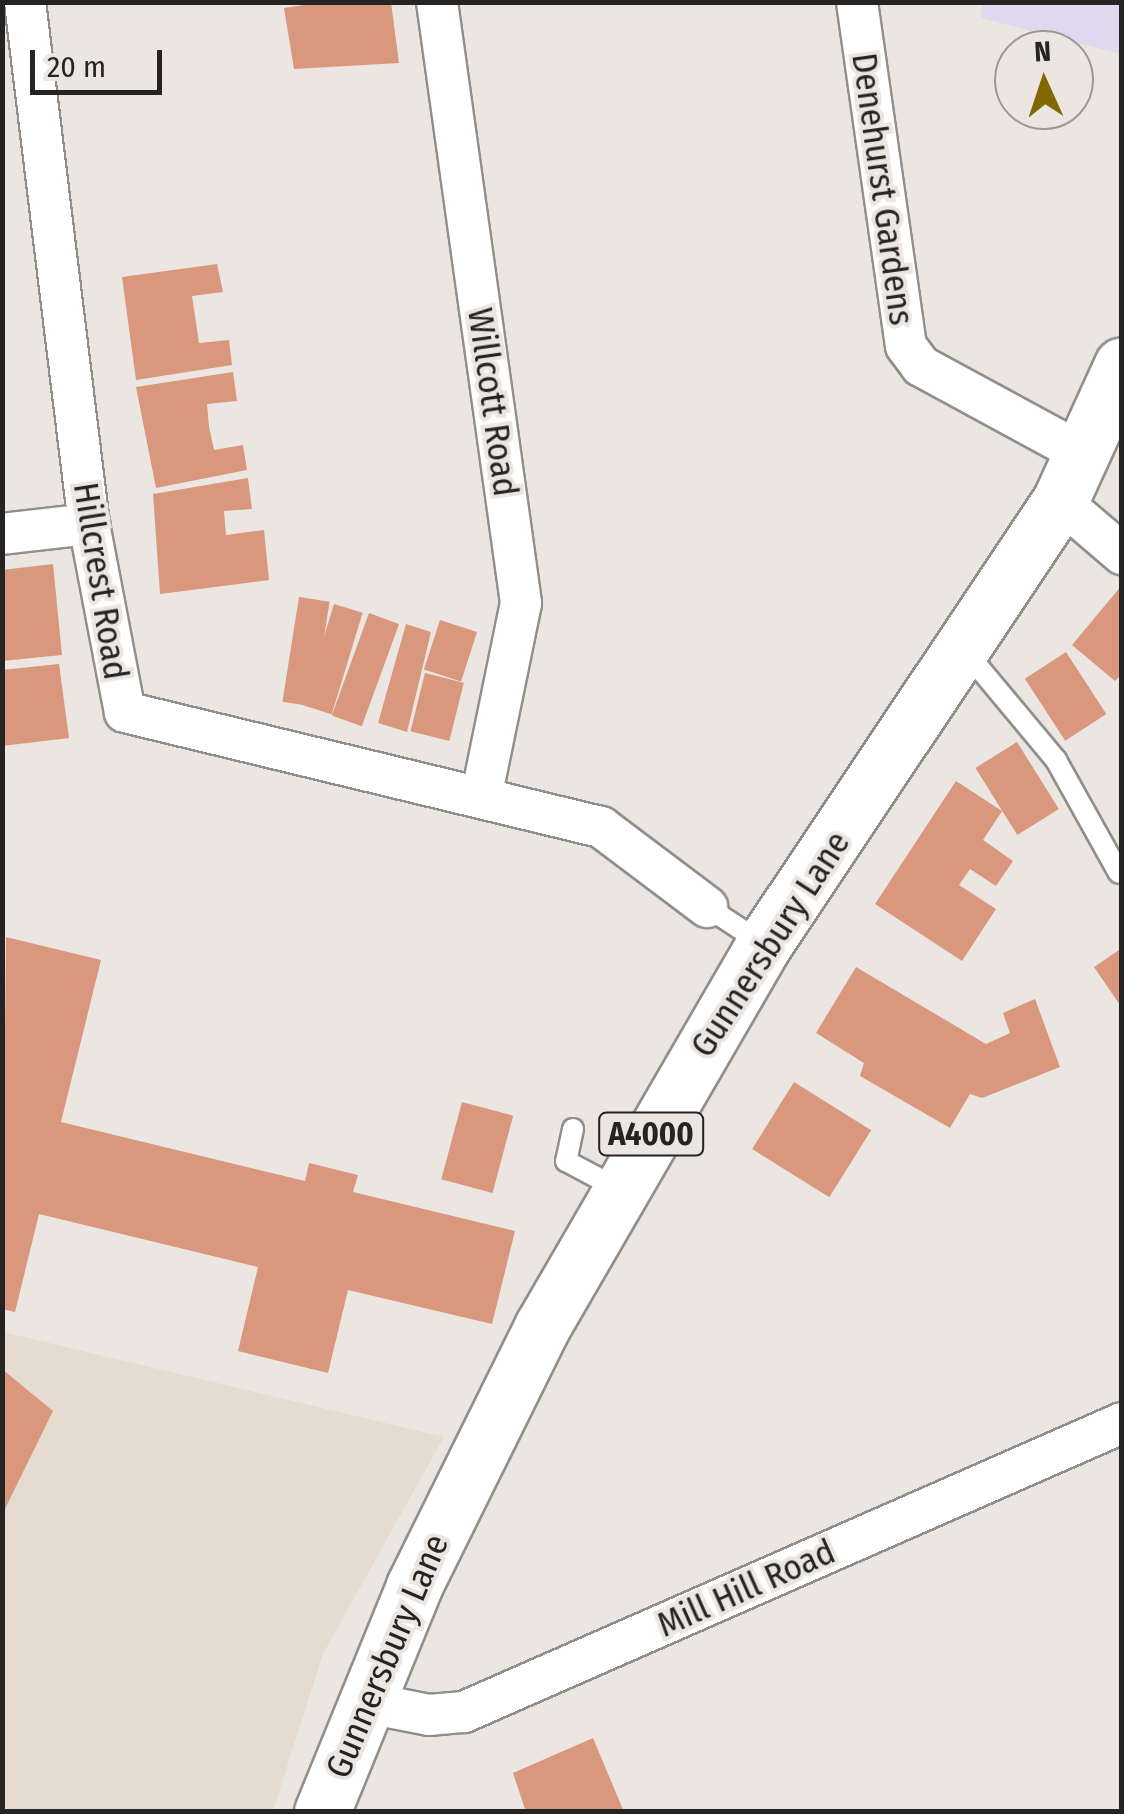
<!DOCTYPE html>
<style>
body{margin:0}
#map{position:relative;width:1124px;height:1814px;overflow:hidden;background:#ebe6e2;font-family:"Fira Sans Condensed",sans-serif}
div>[style]{position:absolute}
.commercial>*{inset:0;background:#dfd9ef}
.built>*{inset:0;background:#e6dbd1}
.building>*{inset:0;background:#d9977e;transform-origin:0 0}
.roads{filter:drop-shadow(2px 0 #928e8a) drop-shadow(-2px 0 #928e8a) drop-shadow(0 2px #928e8a) drop-shadow(0 -2px #928e8a)}
.service>*{height:20px;margin:-10px;padding:0 10px;transform-origin:10px;border-radius:10px;background:#fff}
.minor>*{height:40px;margin:-20px;padding:0 20px;transform-origin:20px;border-radius:20px;background:#fff}
.primary>*{height:55px;margin:-27.5px;padding:0 27.5px;transform-origin:27.5px;border-radius:27.5px;background:#fff}
span{translate:-50% -50%;white-space:nowrap;text-align:center;line-height:1.15;-webkit-text-stroke:8px #ebe6e2;paint-order:stroke}
.shield-label span{padding:2px 8px;background:#ebe6e2;border:2px solid;border-radius:8px;-webkit-text-stroke-width:0}
.shield-label{font-size:32px;color:#262423;font-weight:700}
.street-label{font-size:35px;color:#262423}
.frame{position:absolute;inset:0;border:5px solid #262423;pointer-events:none}
.north{position:absolute;left:994px;top:30px;width:100px;height:100px;box-sizing:border-box;background:#ebe6e2;border:2px solid #9c9896;border-radius:50%;rotate:357deg;font-size:28px;font-weight:700;line-height:40px;text-align:center;color:#262423}
.north::after{content:'';display:block;margin:auto;width:35px;height:45px;background:#836700;clip-path:polygon(50% 0,100% 100%,50% 72%,0 100%)}
.scale{position:absolute;left:30px;top:50px;width:132px;height:45px;box-sizing:border-box;border:5px solid #262423;border-top:0;padding-left:12px;font-size:30px;line-height:35px;white-space:nowrap;color:#262423;-webkit-text-stroke:8px #ebe6e2;paint-order:stroke}
</style>
<div id="map">
<div class="commercial">
<div style="clip-path:polygon(983px 3px,1121px 3px,1121px 54px,981px 18px)"></div>
</div>
<div class="built">
<div style="clip-path:polygon(3px 1332px,444px 1437px,323px 1654px,273px 1811px,3px 1812px)"></div>
</div>
<div class="building">
<div style="clip-path:polygon(324px 2px,391px 2px,399px 63px,294px 69px,284px 8px)"></div>
<div style="clip-path:polygon(217px 264px,223px 292px,192px 296px,199px 343px,229px 340px,232px 365px,136px 380px,122px 277px)"></div>
<div style="clip-path:polygon(233px 372px,237px 401px,207px 404px,209px 427px,214px 450px,243px 445px,247px 470px,156px 488px,136px 387px)"></div>
<div style="clip-path:polygon(248px 478px,252px 509px,224px 511px,226px 535px,264px 530px,269px 580px,160px 594px,153px 494px)"></div>
<div style="clip-path:polygon(53px 564px,62px 655px,2px 661px,2px 570px)"></div>
<div style="clip-path:polygon(1122px 585px,1122px 674px,1115px 681px,1072px 645px)"></div>
<div style="left:299px;top:597px;width:31px;height:106px;rotate:9deg"></div>
<div style="left:334px;top:604px;width:30px;height:106px;rotate:17deg"></div>
<div style="left:369px;top:613px;width:32px;height:109px;rotate:20deg"></div>
<div style="left:440px;top:620px;width:39px;height:52px;rotate:18deg"></div>
<div style="clip-path:polygon(406px 624px,431px 632px,407px 732px,378px 723px)"></div>
<div style="left:1066px;top:652px;width:74px;height:49px;rotate:57deg"></div>
<div style="clip-path:polygon(59px 664px,69px 738px,2px 746px,2px 670px)"></div>
<div style="left:425px;top:673px;width:40px;height:60px;rotate:14deg"></div>
<div style="left:1017px;top:742px;width:79px;height:49px;rotate:58deg"></div>
<div style="clip-path:polygon(956px 781px,1002px 811px,983px 840px,1013px 861px,996px 886px,970px 869px,959px 885px,996px 909px,962px 961px,875px 904px)"></div>
<div style="clip-path:polygon(6px 937px,101px 960px,61px 1122px,305px 1181px,309px 1163px,358px 1175px,353px 1192px,515px 1231px,492px 1324px,348px 1290px,328px 1373px,238px 1351px,258px 1267px,39px 1214px,15px 1312px,2px 1309px)"></div>
<div style="clip-path:polygon(1122px 948px,1122px 1008px,1094px 967px)"></div>
<div style="clip-path:polygon(856px 967px,986px 1044px,1010px 1033px,1003px 1013px,1035px 999px,1060px 1067px,982px 1098px,970px 1094px,950px 1128px,860px 1076px,864px 1063px,816px 1033px)"></div>
<div style="left:794px;top:1082px;width:91px;height:79px;rotate:32deg"></div>
<div style="left:462px;top:1102px;width:53px;height:80px;rotate:15deg"></div>
<div style="clip-path:polygon(2px 1369px,53px 1411px,2px 1515px)"></div>
<div style="clip-path:polygon(593px 1738px,624px 1812px,526px 1812px,513px 1773px)"></div>
</div>
<div class="roads">
<div class="service">
<div style="left:966px;top:652px;width:141px;rotate:50.2deg"></div>
<div style="left:1056px;top:760px;width:129px;rotate:60.9deg"></div>
<div style="left:707px;top:907px;width:66px;rotate:33.2deg"></div>
<div style="left:573px;top:1129px;width:33px;rotate:102deg"></div>
<div style="left:566px;top:1161px;width:58px;rotate:27.9deg"></div>
</div>
<div class="minor">
<div style="left:25px;top:2px;width:526px;rotate:83.01deg"></div>
<div style="left:89px;top:524px;width:191px;rotate:79.2deg"></div>
<div style="left:125px;top:712px;width:490px;rotate:13.6deg"></div>
<div style="left:601px;top:827px;width:133px;rotate:37deg"></div>
<div style="left:437px;top:2px;width:607px;rotate:82.04deg"></div>
<div style="left:521px;top:603px;width:199px;rotate:101.6deg"></div>
<div style="left:857px;top:2px;width:347px;rotate:81.9deg"></div>
<div style="left:906px;top:346px;width:25px;rotate:53deg"></div>
<div style="left:921px;top:366px;width:184px;rotate:28.5deg"></div>
<div style="left:1060px;top:501px;width:82px;rotate:40.5deg"></div>
<div style="left:2px;top:534px;width:88px;rotate:-6.6deg"></div>
<div style="left:363px;top:1702px;width:67px;rotate:11.1deg"></div>
<div style="left:429px;top:1715px;width:35px;rotate:-5deg"></div>
<div style="left:464px;top:1712px;width:719px;rotate:-23.71deg"></div>
</div>
<div class="primary">
<div style="left:322px;top:1812px;width:244px;rotate:-67.8deg"></div>
<div style="left:414px;top:1586px;width:289px;rotate:-63.7deg"></div>
<div style="left:542px;top:1327px;width:443px;rotate:-59.9deg"></div>
<div style="left:764px;top:944px;width:533px;rotate:-56.25deg"></div>
<div style="left:1060px;top:501px;width:149px;rotate:-65.5deg"></div>
</div>
</div>
<div class="shield-label">
<span style="left:651px;top:1134px">A4000</span>
</div>
<div class="street-label">
<span style="left:883px;top:189px;rotate:82deg">Denehurst Gardens</span>
<span style="left:493px;top:402px;rotate:82deg">Willcott Road</span>
<span style="left:101px;top:581px;rotate:81deg">Hillcrest Road</span>
<span style="left:770px;top:944px;rotate:-57deg">Gunnersbury Lane</span>
<span style="left:746px;top:1588px;rotate:-24deg">Mill Hill Road</span>
<span style="left:387px;top:1656px;rotate:-67deg">Gunnersbury Lane</span>
</div>
<div class="frame"></div>
<div class="north">N</div>
<div class="scale">20 m</div>
</div>
